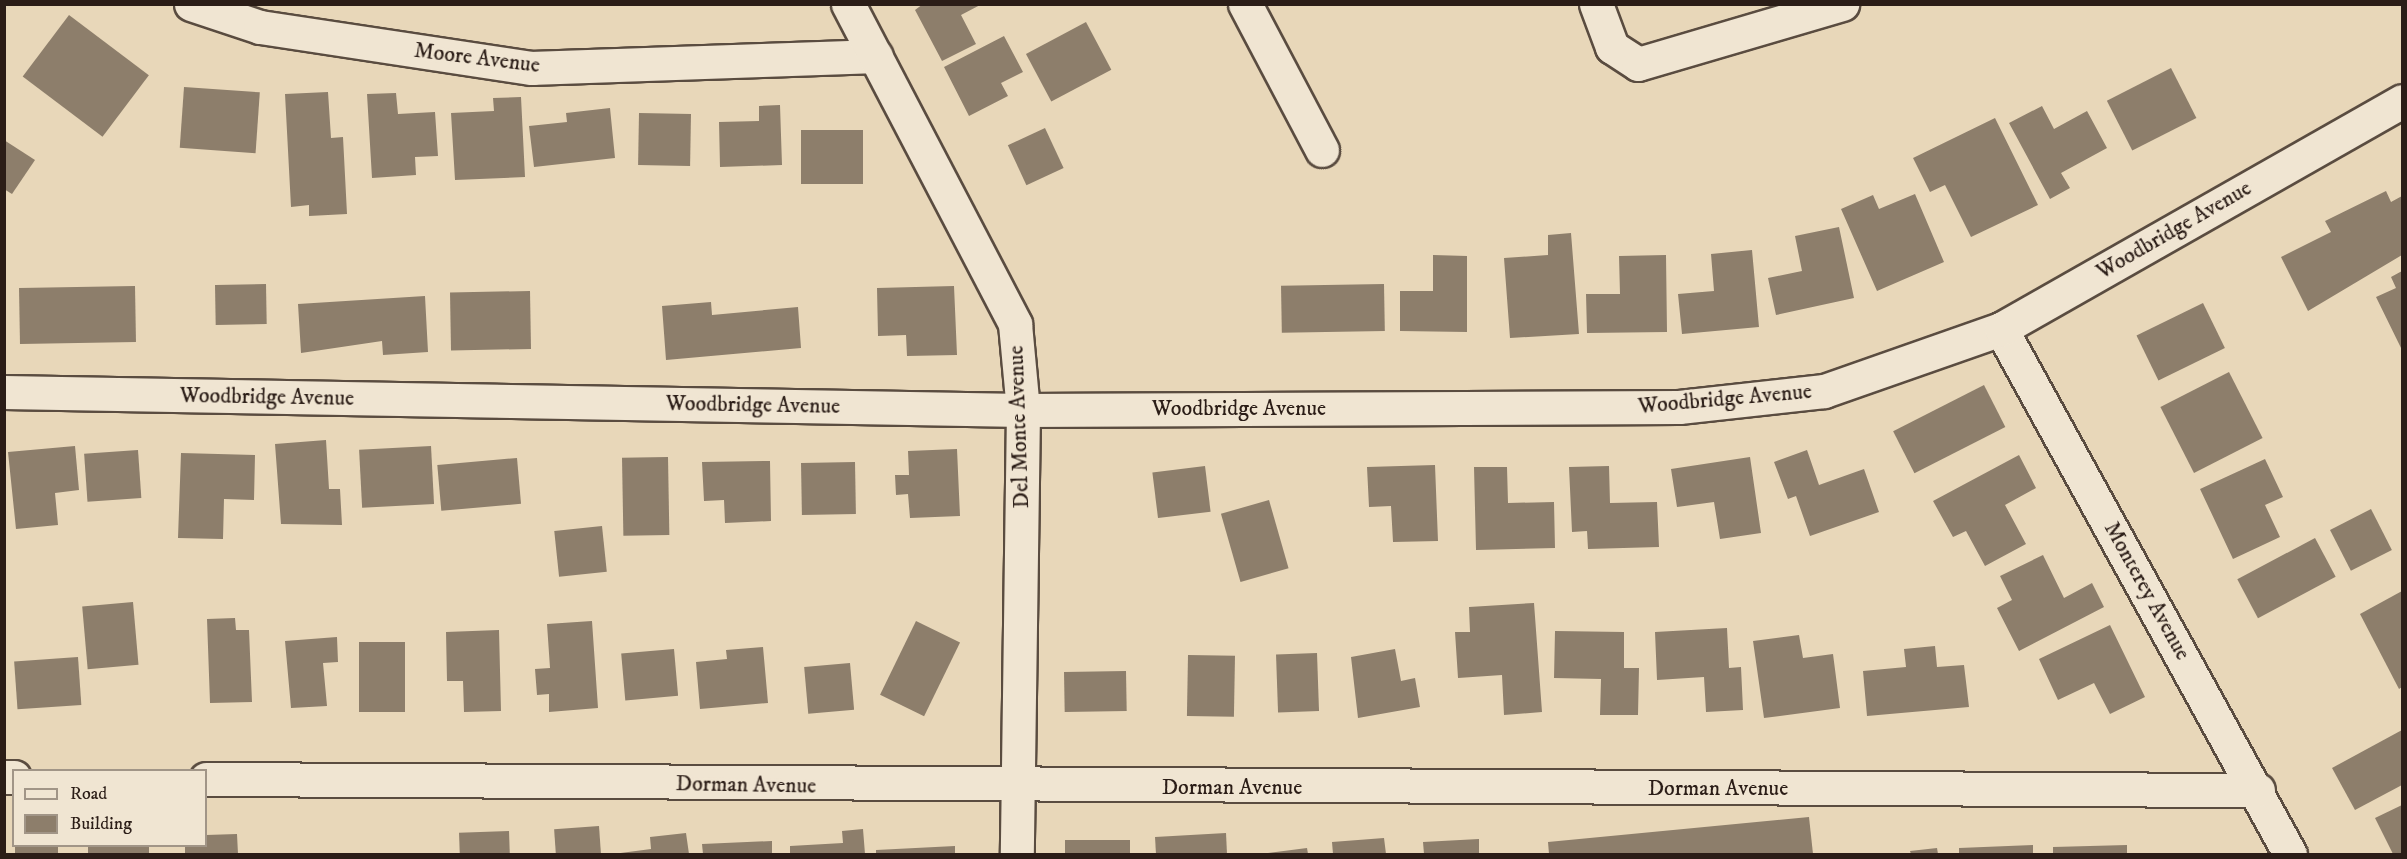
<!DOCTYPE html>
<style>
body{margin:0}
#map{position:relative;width:2407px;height:859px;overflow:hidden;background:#e8d7b9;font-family:"IM FELL DW Pica",serif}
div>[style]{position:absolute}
.building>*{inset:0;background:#8d7e6b;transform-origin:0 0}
.roads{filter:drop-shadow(2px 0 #5a4c40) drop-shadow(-2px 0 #5a4c40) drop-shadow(0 2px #5a4c40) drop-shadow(0 -2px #5a4c40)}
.minor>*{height:33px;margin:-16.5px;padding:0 16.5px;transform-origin:16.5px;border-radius:16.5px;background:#f0e5d2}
span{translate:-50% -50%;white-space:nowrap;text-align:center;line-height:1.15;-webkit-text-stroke:5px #f0e5d2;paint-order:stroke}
.street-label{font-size:22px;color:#2b1d17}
.frame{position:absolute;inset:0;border:6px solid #2b1d17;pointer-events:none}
.legend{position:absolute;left:12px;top:769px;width:195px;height:78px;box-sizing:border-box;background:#f0e5d2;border:2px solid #a19587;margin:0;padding:8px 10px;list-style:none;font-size:18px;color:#2b1d17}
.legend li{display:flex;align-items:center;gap:12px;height:30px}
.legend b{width:30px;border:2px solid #a19587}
</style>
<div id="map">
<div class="building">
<div style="clip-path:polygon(982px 4px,961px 15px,976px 44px,942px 61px,915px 10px,923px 4px)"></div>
<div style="left:69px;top:15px;width:100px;height:77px;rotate:37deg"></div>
<div style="left:1086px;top:22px;width:54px;height:68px;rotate:62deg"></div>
<div style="clip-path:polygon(1004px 36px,1023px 72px,1001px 83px,1008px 96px,969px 116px,944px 67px)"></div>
<div style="left:2171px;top:68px;width:56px;height:72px;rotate:63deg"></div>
<div style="left:184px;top:87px;width:76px;height:61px;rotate:4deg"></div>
<div style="clip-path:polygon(328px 92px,331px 138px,343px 137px,347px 214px,309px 216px,309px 205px,291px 207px,285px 94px)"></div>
<div style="clip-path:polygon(396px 93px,398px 114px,435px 112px,438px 156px,415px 157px,416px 175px,372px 178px,367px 94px)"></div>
<div style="clip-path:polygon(521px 97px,525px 177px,455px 180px,451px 113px,494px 111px,493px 98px)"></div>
<div style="clip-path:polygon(780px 105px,782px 165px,720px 167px,719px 122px,759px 121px,759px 106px)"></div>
<div style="clip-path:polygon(2042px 106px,2054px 129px,2087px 111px,2107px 148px,2061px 173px,2070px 188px,2050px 199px,2009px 123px)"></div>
<div style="clip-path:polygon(610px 108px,615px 158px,534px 167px,529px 126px,567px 122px,566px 113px)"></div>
<div style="left:639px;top:113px;width:52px;height:52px;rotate:1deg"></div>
<div style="clip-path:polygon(1995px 118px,2038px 205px,1971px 237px,1945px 185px,1930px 192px,1913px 158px)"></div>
<div style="left:1045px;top:128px;width:44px;height:41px;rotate:65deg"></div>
<div style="left:801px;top:130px;width:62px;height:54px"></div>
<div style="clip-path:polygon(4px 140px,35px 160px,12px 194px,4px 189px)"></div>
<div style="clip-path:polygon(2386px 191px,2391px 202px,2402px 196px,2402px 255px,2308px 311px,2281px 257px,2331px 232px,2325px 221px)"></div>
<div style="clip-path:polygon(1915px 194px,1944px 262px,1877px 291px,1841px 209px,1873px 195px,1879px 209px)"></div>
<div style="clip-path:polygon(1839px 227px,1854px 298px,1776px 315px,1768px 278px,1802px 271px,1795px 236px)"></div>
<div style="clip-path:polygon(1571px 233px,1579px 334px,1510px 338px,1504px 258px,1548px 255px,1548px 235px)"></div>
<div style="clip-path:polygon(1752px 250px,1759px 327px,1682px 334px,1678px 294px,1714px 291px,1711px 254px)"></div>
<div style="clip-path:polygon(1433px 255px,1467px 256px,1467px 332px,1400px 331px,1400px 291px,1433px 291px)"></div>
<div style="clip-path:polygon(1666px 255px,1667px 332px,1587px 333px,1586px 294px,1620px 294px,1619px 256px)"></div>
<div style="clip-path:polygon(2402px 271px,2402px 350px,2376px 297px,2396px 288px,2391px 277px)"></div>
<div style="left:266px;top:284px;width:40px;height:51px;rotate:89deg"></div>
<div style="left:1384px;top:284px;width:47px;height:103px;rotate:89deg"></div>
<div style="left:135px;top:286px;width:56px;height:116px;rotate:89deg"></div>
<div style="clip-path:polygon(954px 286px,957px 355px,907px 356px,906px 335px,878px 336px,877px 288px)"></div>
<div style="left:530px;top:291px;width:58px;height:80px;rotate:89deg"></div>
<div style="clip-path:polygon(425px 296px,428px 352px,383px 355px,382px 341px,301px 353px,298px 304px)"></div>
<div style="clip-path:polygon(711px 302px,712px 315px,798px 307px,801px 348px,666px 360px,662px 306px)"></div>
<div style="left:2203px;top:303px;width:50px;height:74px;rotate:64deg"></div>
<div style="left:2229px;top:372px;width:74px;height:77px;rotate:63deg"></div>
<div style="left:1984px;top:385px;width:47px;height:102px;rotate:63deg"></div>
<div style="clip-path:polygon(326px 440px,329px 489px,340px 489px,342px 525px,281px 524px,275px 444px)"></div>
<div style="clip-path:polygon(75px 446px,79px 490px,55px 493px,58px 525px,16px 529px,8px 452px)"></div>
<div style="left:431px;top:446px;width:58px;height:72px;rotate:87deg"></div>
<div style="clip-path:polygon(957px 449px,960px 516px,910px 518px,908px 494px,896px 495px,895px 475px,909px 475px,908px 451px)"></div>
<div style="left:138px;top:450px;width:48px;height:54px;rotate:86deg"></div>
<div style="clip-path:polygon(1807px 450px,1819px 485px,1864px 469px,1879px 512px,1810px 536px,1796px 496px,1788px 499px,1774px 462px)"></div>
<div style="clip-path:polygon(181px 453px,255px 455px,254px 500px,224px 499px,223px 539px,178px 538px)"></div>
<div style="clip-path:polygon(2019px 455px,2036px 488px,2005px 505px,2026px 544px,1985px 566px,1966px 531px,1953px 537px,1933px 501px)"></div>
<div style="left:668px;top:457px;width:78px;height:46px;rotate:89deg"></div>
<div style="clip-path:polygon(1750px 457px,1761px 533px,1720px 539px,1714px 502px,1677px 507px,1671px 469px)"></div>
<div style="left:517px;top:458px;width:46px;height:80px;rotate:85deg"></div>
<div style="clip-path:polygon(2265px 459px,2283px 497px,2265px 505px,2280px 537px,2233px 559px,2200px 489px)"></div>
<div style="clip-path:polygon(770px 461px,771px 521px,725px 523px,724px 500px,704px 501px,702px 462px)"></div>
<div style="left:855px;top:462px;width:52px;height:54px;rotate:89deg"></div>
<div style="clip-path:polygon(1435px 465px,1438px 541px,1393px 542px,1391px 506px,1369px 507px,1367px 467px)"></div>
<div style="left:1205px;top:466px;width:46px;height:53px;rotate:83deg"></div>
<div style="clip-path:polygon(1609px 466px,1610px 503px,1657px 502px,1659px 547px,1588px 549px,1587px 531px,1572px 532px,1569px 467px)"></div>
<div style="clip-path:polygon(1474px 467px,1507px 467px,1508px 503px,1554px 502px,1555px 548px,1476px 550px)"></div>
<div style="left:1269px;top:500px;width:71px;height:50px;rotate:74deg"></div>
<div style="left:2371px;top:509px;width:46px;height:46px;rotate:63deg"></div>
<div style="left:602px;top:526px;width:46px;height:48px;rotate:84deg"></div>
<div style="left:2315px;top:538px;width:44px;height:88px;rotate:62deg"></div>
<div style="clip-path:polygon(2043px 555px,2064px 598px,2092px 583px,2104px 607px,2019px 651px,1997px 608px,2012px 600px,2000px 576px)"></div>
<div style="clip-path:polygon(2402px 591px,2402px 687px,2399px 689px,2360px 614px)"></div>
<div style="left:133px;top:602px;width:63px;height:51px;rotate:85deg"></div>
<div style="clip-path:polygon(1534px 603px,1542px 712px,1504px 715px,1502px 675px,1458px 678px,1455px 632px,1470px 632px,1469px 607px)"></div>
<div style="clip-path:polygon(235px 618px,236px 630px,249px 630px,252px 702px,210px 703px,207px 619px)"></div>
<div style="clip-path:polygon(592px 621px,598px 708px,549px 712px,549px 694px,537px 695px,535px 669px,550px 668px,547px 624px)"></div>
<div style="left:916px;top:621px;width:49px;height:82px;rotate:26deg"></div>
<div style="clip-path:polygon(2110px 625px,2145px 697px,2110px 714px,2094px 683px,2058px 700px,2039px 659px)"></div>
<div style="clip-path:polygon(1727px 628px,1729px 668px,1741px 667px,1743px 710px,1706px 712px,1704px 677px,1657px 680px,1655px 632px)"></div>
<div style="clip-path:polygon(499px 630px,501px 711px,464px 712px,463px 681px,447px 681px,446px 632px)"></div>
<div style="clip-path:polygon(1555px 631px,1624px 632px,1624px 668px,1639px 668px,1638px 715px,1600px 715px,1601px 679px,1554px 678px)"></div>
<div style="clip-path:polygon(1799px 635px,1803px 658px,1833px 654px,1840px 708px,1764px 718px,1753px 641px)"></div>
<div style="clip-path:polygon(337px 637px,338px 662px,323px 663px,327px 706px,291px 708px,285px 641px)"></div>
<div style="left:359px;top:642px;width:46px;height:70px"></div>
<div style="clip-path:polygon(1935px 646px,1937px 667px,1964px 665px,1969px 707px,1867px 716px,1863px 671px,1906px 667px,1904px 649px)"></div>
<div style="clip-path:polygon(763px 647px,768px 703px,700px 709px,696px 662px,727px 659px,726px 650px)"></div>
<div style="left:674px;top:649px;width:47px;height:53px;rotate:85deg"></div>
<div style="clip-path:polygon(1395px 649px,1401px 681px,1415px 678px,1420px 707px,1358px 718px,1351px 657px)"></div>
<div style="left:1317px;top:653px;width:58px;height:41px;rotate:88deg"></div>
<div style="left:1188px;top:655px;width:47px;height:61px;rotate:1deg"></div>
<div style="left:78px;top:657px;width:48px;height:64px;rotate:86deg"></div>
<div style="left:850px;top:663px;width:47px;height:46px;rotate:85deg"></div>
<div style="left:1126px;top:671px;width:40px;height:62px;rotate:89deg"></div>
<div style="clip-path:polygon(2402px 730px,2402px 785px,2355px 810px,2332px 768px)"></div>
<div style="clip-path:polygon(2402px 805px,2402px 854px,2393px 854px,2375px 818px)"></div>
<div style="clip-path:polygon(1809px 817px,1813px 854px,1549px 854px,1548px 842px)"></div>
<div style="left:599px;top:826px;width:28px;height:45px;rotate:86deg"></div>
<div style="clip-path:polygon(863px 829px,865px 854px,790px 854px,790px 846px,843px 843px,842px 831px)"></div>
<div style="left:509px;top:831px;width:23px;height:50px;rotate:88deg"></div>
<div style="clip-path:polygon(686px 833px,689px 854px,613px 854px,651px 849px,650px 837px)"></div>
<div style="clip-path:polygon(1226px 833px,1227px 854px,1156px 854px,1155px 837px)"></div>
<div style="clip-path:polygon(237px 834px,238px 854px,185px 854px,185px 846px,206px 846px,206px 835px)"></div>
<div style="clip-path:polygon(1384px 838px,1386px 854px,1333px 854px,1332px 842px)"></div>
<div style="clip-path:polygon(1479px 839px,1479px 854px,1424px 854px,1423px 842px)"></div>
<div style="left:1065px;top:840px;width:65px;height:14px"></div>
<div style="clip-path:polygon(772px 841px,772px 854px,703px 854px,702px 844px)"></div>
<div style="clip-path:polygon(2033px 845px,2033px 854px,1959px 854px,1959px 848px)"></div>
<div style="clip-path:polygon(2127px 845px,2127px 854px,2053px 854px,2053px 847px)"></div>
<div style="left:15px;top:846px;width:43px;height:8px"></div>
<div style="left:88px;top:846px;width:61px;height:8px"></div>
<div style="clip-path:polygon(955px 846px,955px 854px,876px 854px,876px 850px)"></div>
<div style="clip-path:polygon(1307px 848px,1308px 854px,1268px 854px,1268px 853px)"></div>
<div style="clip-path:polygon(1937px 848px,1938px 854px,1911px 854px,1910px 851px)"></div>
</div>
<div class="roads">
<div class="minor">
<div style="left:191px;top:4px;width:73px;rotate:18.4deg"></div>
<div style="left:260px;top:27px;width:275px;rotate:8.6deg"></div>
<div style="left:532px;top:68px;width:344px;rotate:-2deg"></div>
<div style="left:848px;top:4px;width:361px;rotate:62.4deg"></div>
<div style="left:1015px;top:324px;width:86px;rotate:84.7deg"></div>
<div style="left:1023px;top:410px;width:444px;rotate:90.8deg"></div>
<div style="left:1245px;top:4px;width:165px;rotate:62.2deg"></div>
<div style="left:1596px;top:4px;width:46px;rotate:69.6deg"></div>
<div style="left:1612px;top:47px;width:31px;rotate:33deg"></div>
<div style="left:1638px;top:64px;width:213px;rotate:-16.4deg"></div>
<div style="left:2001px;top:329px;width:599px;rotate:61.17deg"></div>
<div style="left:4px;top:392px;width:1019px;rotate:1.01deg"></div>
<div style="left:1023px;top:410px;width:656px;rotate:-0.26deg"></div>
<div style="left:1679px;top:407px;width:146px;rotate:-6.3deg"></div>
<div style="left:1824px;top:391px;width:188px;rotate:-19.3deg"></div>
<div style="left:2001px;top:329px;width:461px;rotate:-29.6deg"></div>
<div style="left:4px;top:777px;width:10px"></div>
<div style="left:206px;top:779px;width:2052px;rotate:0.31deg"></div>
</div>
</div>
<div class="street-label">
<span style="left:477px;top:58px;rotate:7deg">Moore Avenue</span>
<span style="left:2174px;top:230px;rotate:-30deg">Woodbridge Avenue</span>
<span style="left:267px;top:397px;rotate:1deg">Woodbridge Avenue</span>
<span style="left:1725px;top:399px;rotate:-5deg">Woodbridge Avenue</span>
<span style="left:753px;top:405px;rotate:1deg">Woodbridge Avenue</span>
<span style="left:1239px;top:409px">Woodbridge Avenue</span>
<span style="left:1019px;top:427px;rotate:-92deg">Del Monte Avenue</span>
<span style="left:2147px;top:591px;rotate:61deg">Monterey Avenue</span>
<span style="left:746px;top:785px;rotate:1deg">Dorman Avenue</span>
<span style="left:1232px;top:788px">Dorman Avenue</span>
<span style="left:1718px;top:789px">Dorman Avenue</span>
</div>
<div class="frame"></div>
<ul class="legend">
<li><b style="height:8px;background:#f0e5d2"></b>Road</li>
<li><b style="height:16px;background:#8d7e6b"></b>Building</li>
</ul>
</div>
